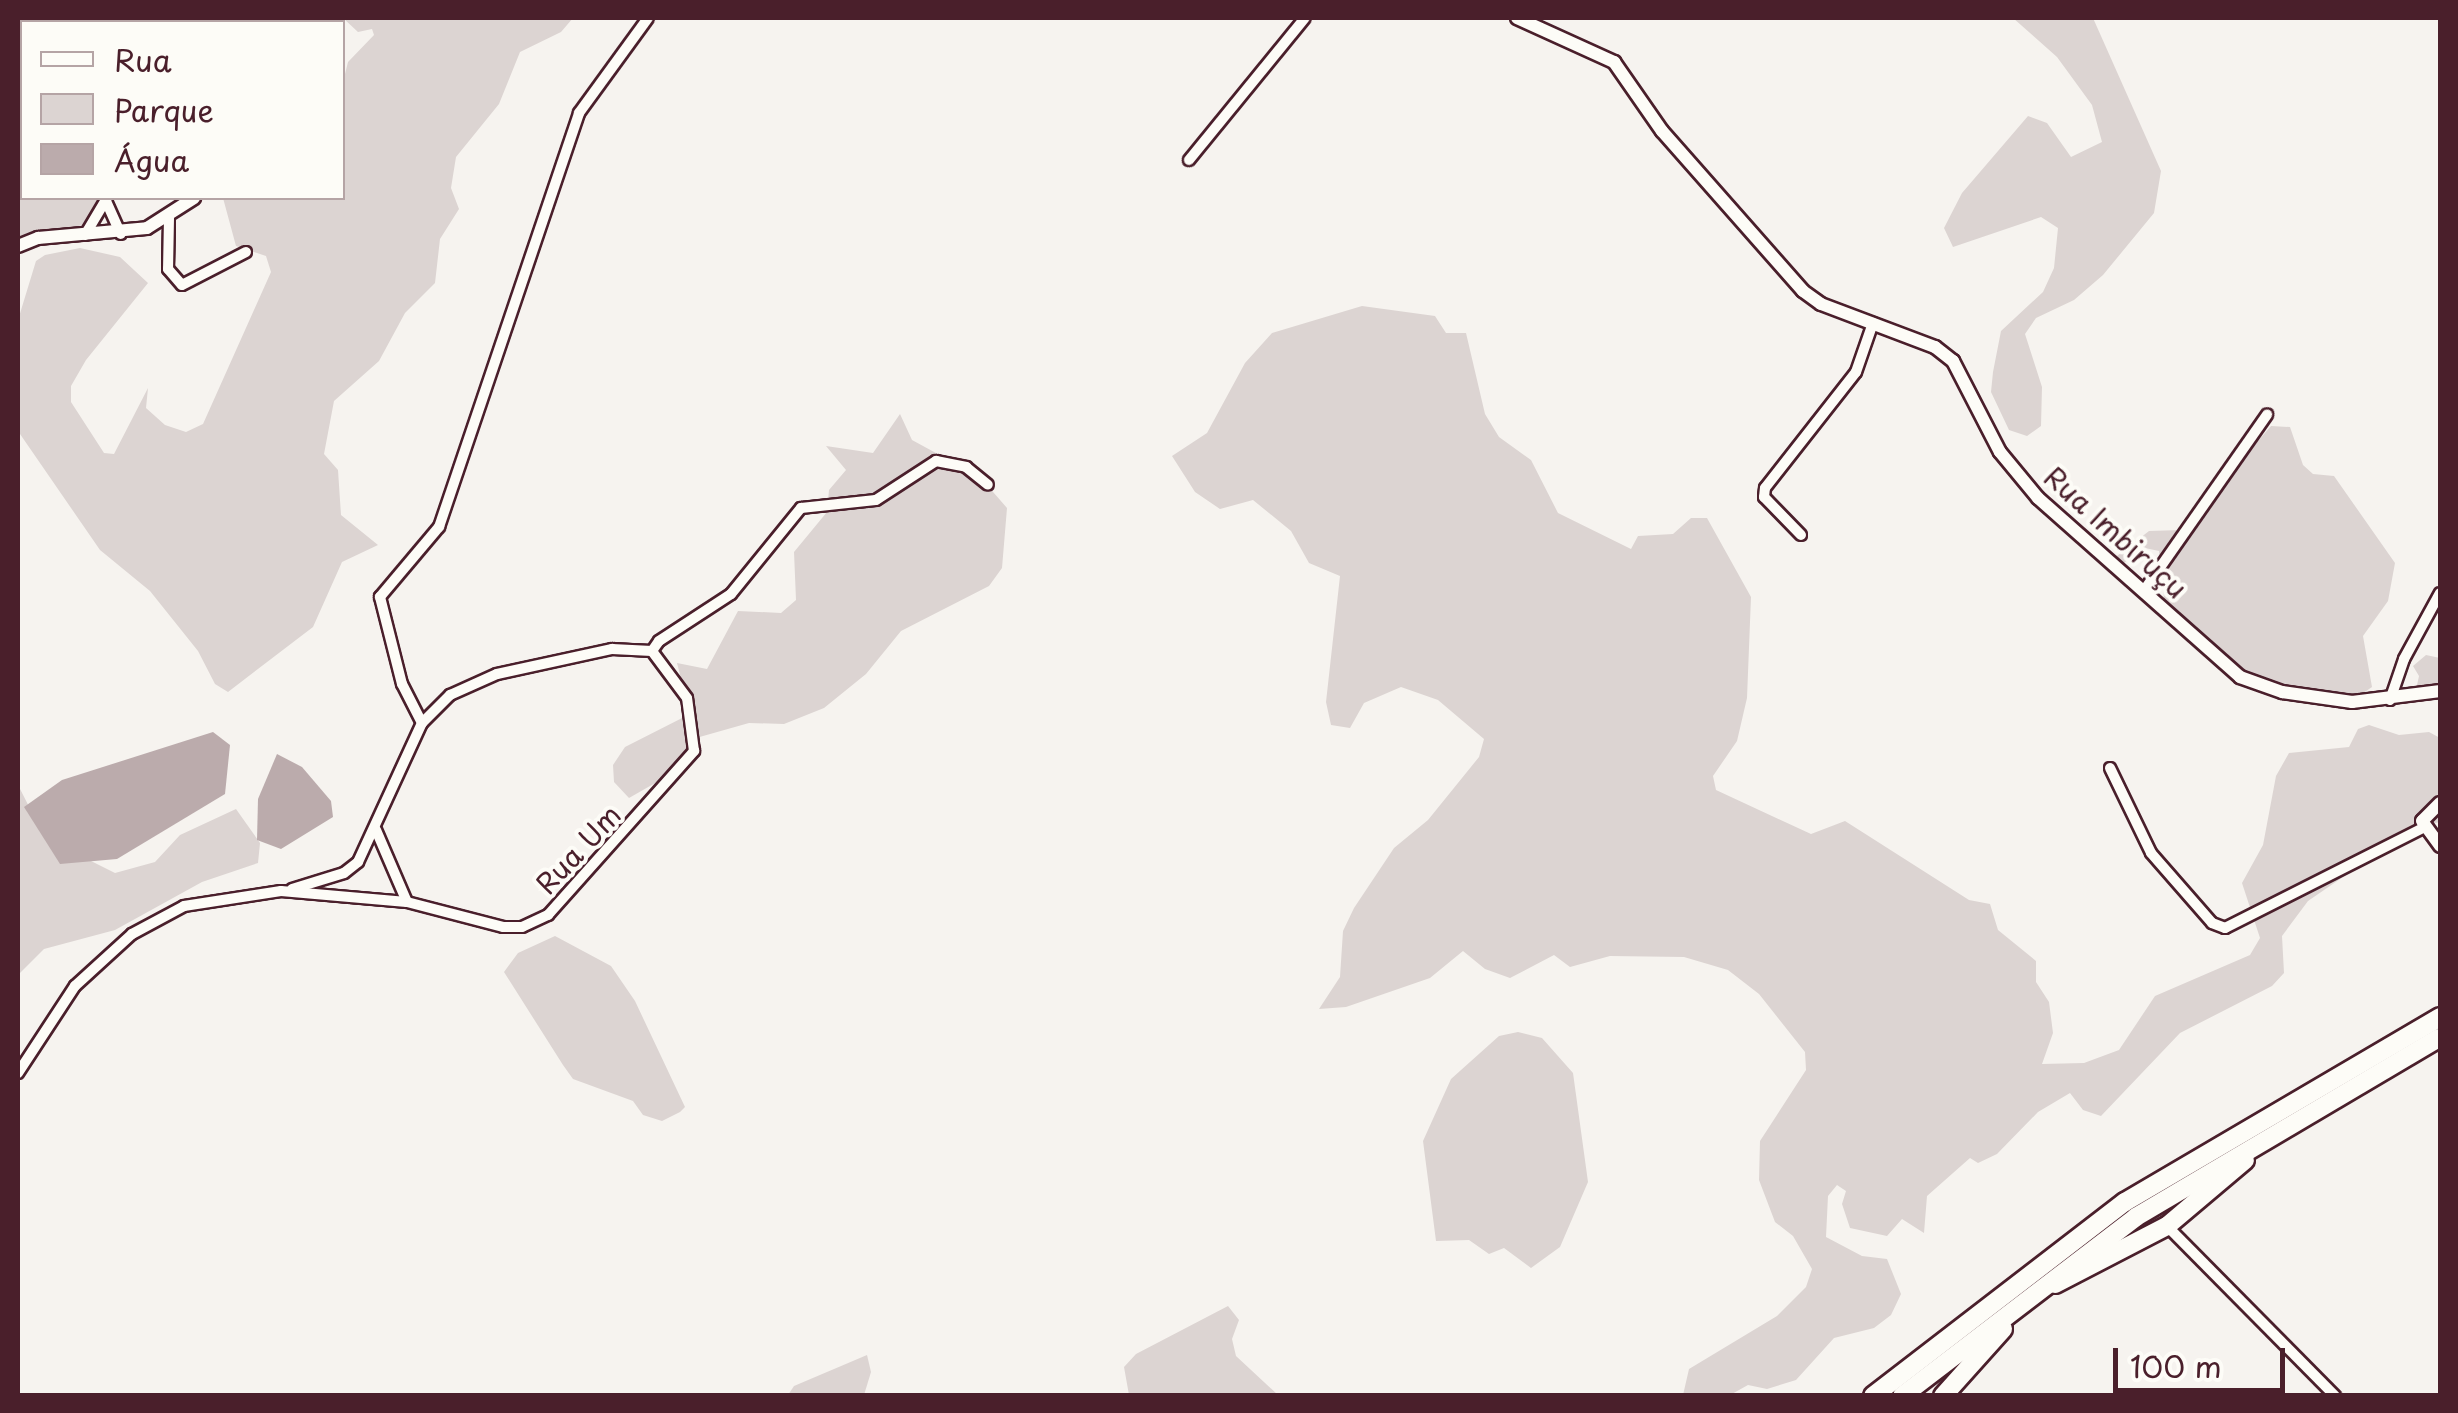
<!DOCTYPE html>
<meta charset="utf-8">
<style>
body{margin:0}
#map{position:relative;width:2458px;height:1413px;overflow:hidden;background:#f6f3ef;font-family:"Playpen Sans",sans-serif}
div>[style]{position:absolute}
.green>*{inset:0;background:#dcd4d2}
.water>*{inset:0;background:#bbabac}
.roads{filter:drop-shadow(2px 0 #4a1f2b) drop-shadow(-2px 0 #4a1f2b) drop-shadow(0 2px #4a1f2b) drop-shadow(0 -2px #4a1f2b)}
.minor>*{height:10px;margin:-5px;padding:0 5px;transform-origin:5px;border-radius:5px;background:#fdfcf7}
.tertiary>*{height:12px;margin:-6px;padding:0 6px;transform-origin:6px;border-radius:6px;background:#fdfcf7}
.motorway>*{height:18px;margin:-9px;padding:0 9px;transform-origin:9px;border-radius:9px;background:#fdfcf7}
span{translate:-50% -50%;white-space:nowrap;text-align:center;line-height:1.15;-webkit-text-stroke:8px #fdfcf7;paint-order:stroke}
.street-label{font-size:28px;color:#4a1f2b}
.frame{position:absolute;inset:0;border:20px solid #4a1f2b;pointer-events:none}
.legend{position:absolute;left:20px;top:20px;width:325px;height:180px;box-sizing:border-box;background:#fdfcf7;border:2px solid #b5a4a5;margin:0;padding:12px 18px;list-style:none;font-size:30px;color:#4a1f2b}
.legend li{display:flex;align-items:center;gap:20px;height:50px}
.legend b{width:50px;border:2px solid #b5a4a5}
.scale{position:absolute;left:2113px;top:1348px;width:172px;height:45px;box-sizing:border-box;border:5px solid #4a1f2b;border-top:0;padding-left:12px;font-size:30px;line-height:35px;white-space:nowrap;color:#4a1f2b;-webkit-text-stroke:8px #fdfcf7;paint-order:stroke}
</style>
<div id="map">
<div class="green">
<div style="clip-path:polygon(18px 18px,226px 22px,22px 22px,22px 198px,115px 198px,84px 224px,18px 251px)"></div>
<div style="clip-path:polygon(343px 18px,573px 18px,561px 32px,520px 52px,499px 104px,456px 157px,451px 188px,459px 209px,440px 239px,435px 283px,405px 313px,379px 361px,334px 401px,324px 454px,338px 470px,341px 515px,378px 545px,342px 562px,313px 627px,228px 692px,215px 684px,198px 651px,150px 591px,100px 550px,20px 434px,18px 320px,36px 261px,45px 255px,80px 248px,120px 257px,148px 283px,86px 360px,71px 386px,71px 402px,104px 453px,114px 454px,148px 388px,146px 408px,165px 425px,186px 432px,203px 424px,271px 272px,266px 256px,236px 246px,223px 198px,342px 198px,343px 82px,348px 62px,374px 35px,372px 29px,358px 32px)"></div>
<div style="clip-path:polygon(2013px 18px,2093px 18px,2161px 171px,2154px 213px,2103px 275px,2074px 300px,2036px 318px,2025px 334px,2042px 387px,2041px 426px,2027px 436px,2009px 430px,1991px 392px,1993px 372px,2001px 331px,2043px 292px,2054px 268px,2058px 228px,2041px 217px,1953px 247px,1944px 228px,1962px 193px,2028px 116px,2047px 123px,2071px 157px,2102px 142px,2092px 105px,2057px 57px)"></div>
<div style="clip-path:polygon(1362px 306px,1435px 316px,1446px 333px,1466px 333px,1485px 414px,1499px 437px,1531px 460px,1558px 513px,1631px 549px,1638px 536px,1673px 534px,1691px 518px,1707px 518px,1751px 597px,1747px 698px,1737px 741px,1713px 776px,1716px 790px,1811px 834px,1845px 821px,1969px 900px,1990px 904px,1998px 930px,2036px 961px,2036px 982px,2049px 1002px,2053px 1033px,2042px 1064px,2084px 1063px,2119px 1050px,2155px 996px,2250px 955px,2260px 938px,2242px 883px,2263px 845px,2276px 776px,2289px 753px,2349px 747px,2358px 729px,2369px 725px,2399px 735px,2429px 732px,2440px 738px,2440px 822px,2416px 827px,2308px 901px,2282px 936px,2284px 973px,2272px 986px,2180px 1033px,2101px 1116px,2083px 1110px,2070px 1093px,2038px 1112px,1997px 1154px,1978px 1163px,1970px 1158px,1927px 1196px,1924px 1233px,1902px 1219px,1887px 1236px,1850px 1228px,1842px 1204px,1846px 1191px,1837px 1185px,1828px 1196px,1826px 1237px,1862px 1256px,1887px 1259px,1901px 1294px,1891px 1315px,1874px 1328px,1834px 1338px,1796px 1380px,1767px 1389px,1748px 1385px,1730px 1395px,1683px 1395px,1689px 1369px,1777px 1316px,1806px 1287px,1812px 1269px,1793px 1236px,1775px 1222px,1759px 1180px,1760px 1141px,1806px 1070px,1805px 1052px,1759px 994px,1728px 970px,1684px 957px,1610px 956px,1570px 967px,1554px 955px,1510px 978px,1485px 969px,1463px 951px,1430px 978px,1346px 1007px,1319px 1009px,1340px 977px,1343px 931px,1354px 908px,1394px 848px,1428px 820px,1479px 757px,1484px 739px,1438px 700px,1401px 687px,1364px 703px,1350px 728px,1331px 725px,1326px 702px,1340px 576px,1309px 563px,1291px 531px,1253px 500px,1220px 509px,1195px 492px,1172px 456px,1207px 433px,1245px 363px,1272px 333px)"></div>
<div style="clip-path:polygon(900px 414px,912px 440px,980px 477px,1007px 508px,1002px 568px,989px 586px,901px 631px,866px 674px,824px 708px,784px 724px,749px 723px,696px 738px,664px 778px,629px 798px,614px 782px,613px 765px,625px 747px,690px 714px,677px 663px,707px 669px,738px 611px,781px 613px,796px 600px,794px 552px,827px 512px,829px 490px,846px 470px,826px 446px,873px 453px)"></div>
<div style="clip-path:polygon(2271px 426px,2290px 427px,2303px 465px,2313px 474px,2334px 476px,2395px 563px,2388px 601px,2363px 636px,2372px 687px,2356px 698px,2289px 695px,2222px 662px,2164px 600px,2159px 551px,2145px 548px,2121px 565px,2117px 556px,2149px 531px,2181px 530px)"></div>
<div style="clip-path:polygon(2426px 655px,2440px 658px,2440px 700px,2414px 699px,2419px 676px,2413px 666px)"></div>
<div style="clip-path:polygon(18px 785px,45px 838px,115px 873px,155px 862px,180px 835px,236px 809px,260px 843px,258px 863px,202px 882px,115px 930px,44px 949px,18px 975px)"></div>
<div style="clip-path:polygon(555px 936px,611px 966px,635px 1001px,685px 1107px,680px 1112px,662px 1121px,643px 1115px,633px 1101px,573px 1079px,563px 1065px,504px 972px,518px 953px)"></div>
<div style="clip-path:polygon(1518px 1032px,1542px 1038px,1573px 1073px,1588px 1182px,1560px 1247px,1531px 1268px,1504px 1248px,1489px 1254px,1469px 1240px,1436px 1241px,1423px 1141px,1451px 1079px,1499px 1036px)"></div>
<div style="clip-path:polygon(1228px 1306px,1239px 1320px,1232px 1339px,1236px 1356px,1278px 1395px,1129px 1395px,1124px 1367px,1136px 1354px)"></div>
<div style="clip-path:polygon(867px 1355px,871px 1372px,864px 1395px,788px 1395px,794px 1386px)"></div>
</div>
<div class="water">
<div style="clip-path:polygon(213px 732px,230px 745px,225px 794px,117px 859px,60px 864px,24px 807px,62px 780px)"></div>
<div style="clip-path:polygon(277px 754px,302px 767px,331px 801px,333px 817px,281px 849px,257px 840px,258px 799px)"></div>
</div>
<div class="roads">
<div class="minor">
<div style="left:18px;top:90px;width:4px;rotate:-14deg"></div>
<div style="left:1189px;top:160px;width:183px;rotate:-50.8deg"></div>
<div style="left:106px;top:201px;width:36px;rotate:66deg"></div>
<div style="left:169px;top:218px;width:51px;rotate:91.1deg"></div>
<div style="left:168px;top:269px;width:21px;rotate:49deg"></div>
<div style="left:182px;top:285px;width:72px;rotate:-27.3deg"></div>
<div style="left:85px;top:235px;width:43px;rotate:-59.3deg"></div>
<div style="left:1801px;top:535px;width:53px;rotate:-134.2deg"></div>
<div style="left:1764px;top:497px;width:9px;rotate:-84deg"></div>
<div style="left:1765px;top:488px;width:147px;rotate:-51.9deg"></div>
<div style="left:1856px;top:372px;width:52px;rotate:-70.9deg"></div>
<div style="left:2145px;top:589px;width:213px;rotate:-55deg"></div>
<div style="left:2390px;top:700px;width:43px;rotate:-71.1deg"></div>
<div style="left:2404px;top:659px;width:75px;rotate:-61.4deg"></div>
<div style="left:422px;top:723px;width:40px;rotate:-45deg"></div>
<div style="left:450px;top:695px;width:51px;rotate:-24.1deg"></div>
<div style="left:497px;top:674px;width:118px;rotate:-12.3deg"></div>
<div style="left:612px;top:649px;width:40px;rotate:2.9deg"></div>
<div style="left:2110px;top:768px;width:94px;rotate:64.2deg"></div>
<div style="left:2151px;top:853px;width:93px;rotate:48.9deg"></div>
<div style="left:2212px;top:923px;width:14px;rotate:21deg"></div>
<div style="left:2225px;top:928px;width:222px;rotate:-26.8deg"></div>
<div style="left:376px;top:830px;width:78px;rotate:66.7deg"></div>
<div style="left:292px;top:889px;width:54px;rotate:-17.1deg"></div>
<div style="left:344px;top:873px;width:18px;rotate:-38deg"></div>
<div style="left:358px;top:862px;width:153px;rotate:-65.3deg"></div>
<div style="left:422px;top:723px;width:44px;rotate:-117.1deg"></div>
<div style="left:402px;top:684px;width:90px;rotate:-104.2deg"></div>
<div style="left:380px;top:597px;width:92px;rotate:-49.9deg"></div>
<div style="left:439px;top:527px;width:437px;rotate:-71.3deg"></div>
<div style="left:579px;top:113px;width:117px;rotate:-54deg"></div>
<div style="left:18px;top:1073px;width:104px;rotate:-56.8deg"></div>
<div style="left:75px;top:986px;width:77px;rotate:-42.4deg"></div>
<div style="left:132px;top:934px;width:59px;rotate:-28.3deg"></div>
<div style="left:184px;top:906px;width:98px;rotate:-8.8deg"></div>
<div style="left:281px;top:891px;width:126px;rotate:5deg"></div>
<div style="left:407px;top:902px;width:99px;rotate:14.6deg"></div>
<div style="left:503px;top:927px;width:19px"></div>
<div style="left:522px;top:927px;width:29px;rotate:-25deg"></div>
<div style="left:548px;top:915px;width:220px;rotate:-48.3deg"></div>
<div style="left:694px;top:751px;width:53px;rotate:-97.5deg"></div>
<div style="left:687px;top:698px;width:59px;rotate:-126.7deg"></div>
<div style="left:652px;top:651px;width:12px;rotate:-55deg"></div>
<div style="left:659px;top:641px;width:86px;rotate:-33.1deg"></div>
<div style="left:731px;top:594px;width:111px;rotate:-50.9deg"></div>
<div style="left:801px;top:508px;width:75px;rotate:-6.1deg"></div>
<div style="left:876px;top:500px;width:72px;rotate:-33deg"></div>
<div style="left:936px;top:461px;width:31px;rotate:11deg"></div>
<div style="left:966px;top:467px;width:28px;rotate:39deg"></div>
<div style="left:2167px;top:1226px;width:239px;rotate:45.3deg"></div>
</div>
<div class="tertiary">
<div style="left:1517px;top:18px;width:107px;rotate:24.4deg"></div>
<div style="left:1614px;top:62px;width:84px;rotate:55.2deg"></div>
<div style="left:1662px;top:131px;width:213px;rotate:48.6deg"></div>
<div style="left:1803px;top:291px;width:22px;rotate:36deg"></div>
<div style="left:1821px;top:304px;width:122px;rotate:20.7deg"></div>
<div style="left:1935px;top:347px;width:23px;rotate:38deg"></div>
<div style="left:1953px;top:361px;width:102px;rotate:62.7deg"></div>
<div style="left:2000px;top:452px;width:60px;rotate:50.4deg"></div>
<div style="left:2038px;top:498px;width:270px;rotate:41.5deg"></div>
<div style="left:2240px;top:677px;width:45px;rotate:19.7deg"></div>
<div style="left:2282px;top:692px;width:71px;rotate:8.1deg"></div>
<div style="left:2352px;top:702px;width:89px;rotate:-7.1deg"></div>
<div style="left:275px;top:22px;width:4px;rotate:-63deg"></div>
<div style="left:18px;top:246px;width:22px;rotate:-22deg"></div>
<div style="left:38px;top:238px;width:109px;rotate:-5.2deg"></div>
<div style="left:147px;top:228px;width:56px;rotate:-32.6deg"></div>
<div style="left:2440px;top:803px;width:25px;rotate:135deg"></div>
<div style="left:2422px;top:821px;width:31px;rotate:54deg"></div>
</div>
<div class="motorway">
<div style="left:2055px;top:1284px;width:126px;rotate:-27.4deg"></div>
<div style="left:2167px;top:1226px;width:102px;rotate:-40.2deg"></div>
<div style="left:1873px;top:1396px;width:318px;rotate:-37.6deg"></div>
<div style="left:2125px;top:1202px;width:365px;rotate:-30.4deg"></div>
<div style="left:1902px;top:1396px;width:295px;rotate:-37.4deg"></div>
<div style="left:2136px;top:1217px;width:353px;rotate:-30.6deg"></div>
<div style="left:1943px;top:1396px;width:90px;rotate:-48.2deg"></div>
</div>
</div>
<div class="street-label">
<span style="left:2116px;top:532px;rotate:42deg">Rua Imbiruçu</span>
<span style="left:578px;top:849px;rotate:-47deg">Rua Um</span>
</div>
<div class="frame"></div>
<ul class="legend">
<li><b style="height:12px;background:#fdfcf7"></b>Rua</li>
<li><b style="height:28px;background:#dcd4d2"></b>Parque</li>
<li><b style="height:28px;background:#bbabac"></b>Água</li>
</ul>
<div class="scale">100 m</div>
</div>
